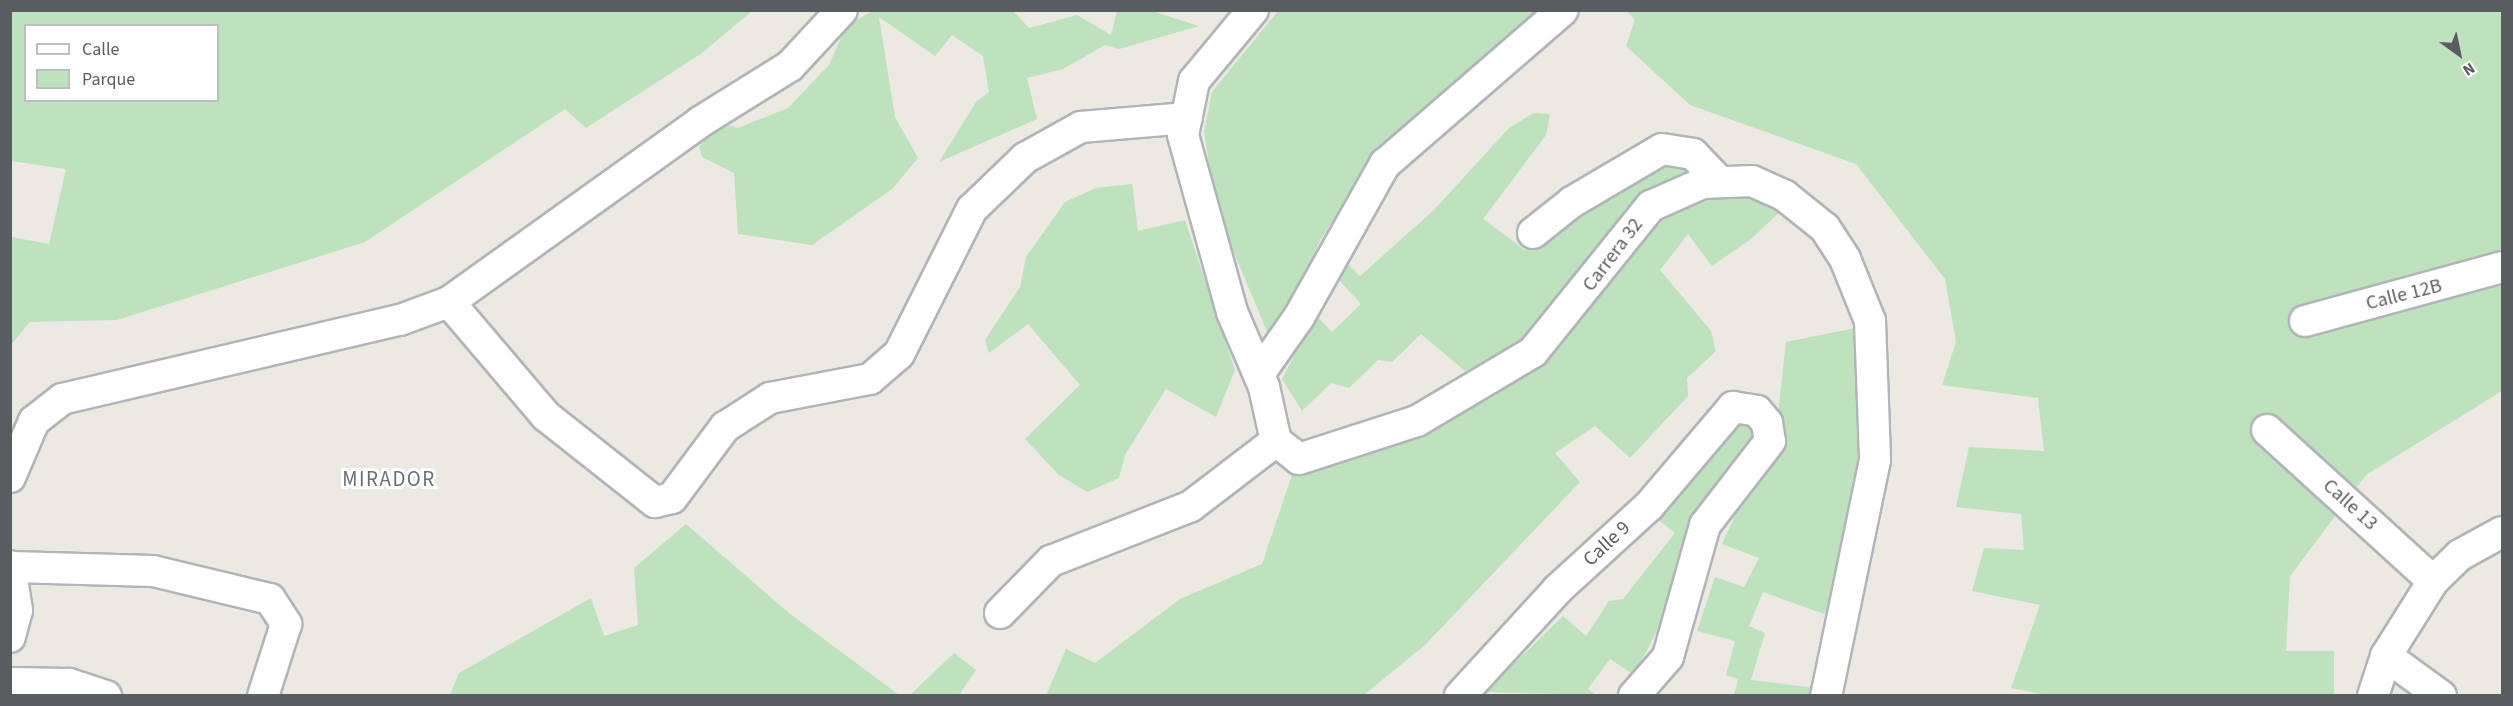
<!DOCTYPE html>
<style>
body{margin:0}
#map{position:relative;width:2513px;height:706px;overflow:hidden;background:#ebe9e1;font-family:"Source Sans 3",sans-serif}
div>[style]{position:absolute}
.green>*{inset:0;background:#bee2be}
.roads{filter:drop-shadow(2px 0 #b1b4b8) drop-shadow(-2px 0 #b1b4b8) drop-shadow(0 2px #b1b4b8) drop-shadow(0 -2px #b1b4b8)}
.street>*{height:30px;margin:-15px;padding:0 15px;transform-origin:15px;border-radius:15px;background:#fff}
span{translate:-50% -50%;white-space:nowrap;text-align:center;line-height:1.15;-webkit-text-stroke:6px #fff;paint-order:stroke}
.street-label{font-size:20px;color:#595d61}
.neighbourhood-label{font-size:21px;color:#6a6f73;letter-spacing:1.5px}
.frame{position:absolute;inset:0;border:12px solid #595d61;pointer-events:none}
.legend{position:absolute;left:24px;top:24px;width:195px;height:78px;box-sizing:border-box;background:#fff;border:2px solid #bdbec0;margin:0;padding:8px 10px;list-style:none;font-size:18px;color:#595d61}
.legend li{display:flex;align-items:center;gap:12px;height:30px}
.legend b{width:30px;border:2px solid #bdbec0}
.north{position:absolute;left:2429px;top:24px;width:60px;height:60px;-webkit-text-stroke:4px #fff;paint-order:stroke;rotate:147deg;font-size:16px;font-weight:700;line-height:24px;text-align:center;color:#595d61}
.north::after{content:'';display:block;margin:auto;width:21px;height:27px;background:#595d61;clip-path:polygon(50% 0,100% 100%,50% 72%,0 100%)}
</style>
<div id="map">
<div class="green">
<div style="clip-path:polygon(1626px 10px,2502px 11px,2502px 249px,2293px 313px,2297px 337px,2502px 282px,2502px 391px,2366px 475px,2290px 576px,2286px 651px,2334px 651px,2334px 695px,2051px 696px,2011px 688px,2040px 605px,1972px 591px,1984px 548px,2024px 550px,2021px 514px,1956px 507px,1969px 447px,2044px 451px,2038px 398px,1942px 385px,1956px 342px,1945px 279px,1856px 164px,1690px 105px,1626px 46px,1635px 20px)"></div>
<div style="clip-path:polygon(evenodd,10px 11px,11px 10px,752px 11px,702px 53px,586px 128px,565px 109px,365px 242px,117px 320px,30px 322px,11px 345px,11px 237px,49px 244px,66px 169px,11px 161px,10px 11px,26px 26px,218px 26px,218px 100px,26px 100px,26px 26px)"></div>
<div style="clip-path:polygon(872px 11px,1013px 11px,1029px 28px,1077px 15px,1111px 35px,1117px 11px,1152px 11px,1199px 26px,1119px 49px,1105px 45px,1063px 69px,1027px 78px,1037px 119px,939px 162px,976px 102px,989px 92px,983px 56px,952px 35px,935px 56px,879px 17px,895px 117px,918px 158px,892px 189px,812px 245px,738px 234px,734px 173px,702px 157px,699px 147px,720px 122px,738px 128px,788px 108px,829px 65px,846px 26px)"></div>
<div style="clip-path:polygon(1278px 11px,1544px 11px,1371px 158px,1320px 241px,1272px 343px,1216px 210px,1204px 131px,1212px 92px)"></div>
<div style="clip-path:polygon(1534px 113px,1550px 114px,1546px 135px,1483px 219px,1525px 250px,1591px 198px,1677px 155px,1686px 172px,1668px 182px,1529px 341px,1465px 371px,1421px 334px,1392px 362px,1378px 360px,1349px 388px,1331px 383px,1302px 411px,1282px 379px,1303px 338px,1309px 308px,1332px 332px,1361px 304px,1338px 279px,1345px 261px,1360px 276px,1434px 210px,1509px 128px)"></div>
<div style="clip-path:polygon(1132px 184px,1138px 231px,1185px 220px,1235px 370px,1216px 417px,1166px 389px,1125px 455px,1119px 478px,1087px 492px,1059px 475px,1025px 439px,1080px 385px,1028px 324px,989px 353px,985px 340px,1020px 287px,1026px 257px,1065px 202px,1096px 188px)"></div>
<div style="clip-path:polygon(1757px 193px,1781px 211px,1751px 239px,1712px 266px,1688px 234px,1660px 270px,1711px 331px,1716px 351px,1687px 378px,1688px 396px,1630px 458px,1595px 426px,1555px 453px,1580px 482px,1425px 645px,1364px 695px,1046px 696px,1066px 649px,1095px 663px,1180px 599px,1262px 564px,1293px 472px,1444px 420px,1502px 391px,1539px 366px,1661px 215px,1701px 194px)"></div>
<div style="clip-path:polygon(1860px 327px,1869px 457px,1843px 574px,1824px 614px,1763px 592px,1749px 626px,1765px 633px,1751px 680px,1816px 688px,1814px 695px,1734px 695px,1738px 679px,1726px 675px,1735px 641px,1697px 631px,1715px 577px,1744px 587px,1759px 558px,1722px 544px,1777px 424px,1786px 342px)"></div>
<div style="clip-path:polygon(1733px 417px,1754px 420px,1760px 433px,1634px 675px,1610px 659px,1588px 689px,1596px 695px,1485px 692px,1563px 616px,1586px 636px,1609px 601px,1623px 599px,1675px 533px,1652px 515px)"></div>
<div style="clip-path:polygon(686px 524px,789px 613px,899px 695px,450px 695px,459px 673px,591px 598px,604px 636px,638px 625px,634px 568px)"></div>
<div style="clip-path:polygon(954px 653px,976px 670px,959px 695px,910px 695px)"></div>
</div>
<div class="roads">
<div class="street">
<div style="left:1253px;top:10px;width:92px;rotate:129.7deg"></div>
<div style="left:1194px;top:81px;width:55px;rotate:101.5deg"></div>
<div style="left:1183px;top:135px;width:184px;rotate:74.5deg"></div>
<div style="left:1232px;top:312px;width:82px;rotate:66.9deg"></div>
<div style="left:1264px;top:387px;width:55px;rotate:77.5deg"></div>
<div style="left:1533px;top:233px;width:50px;rotate:-38.5deg"></div>
<div style="left:1572px;top:202px;width:104px;rotate:-30.5deg"></div>
<div style="left:1662px;top:149px;width:31px;rotate:9deg"></div>
<div style="left:1693px;top:154px;width:39px;rotate:46deg"></div>
<div style="left:449px;top:302px;width:150px;rotate:49.6deg"></div>
<div style="left:546px;top:416px;width:139px;rotate:38.3deg"></div>
<div style="left:655px;top:502px;width:17px;rotate:-13deg"></div>
<div style="left:672px;top:498px;width:89px;rotate:-53.3deg"></div>
<div style="left:725px;top:427px;width:54px;rotate:-32.8deg"></div>
<div style="left:770px;top:398px;width:102px;rotate:-10.8deg"></div>
<div style="left:870px;top:379px;width:38px;rotate:-41deg"></div>
<div style="left:899px;top:354px;width:162px;rotate:-63.3deg"></div>
<div style="left:972px;top:209px;width:74px;rotate:-43.9deg"></div>
<div style="left:1025px;top:158px;width:64px;rotate:-29deg"></div>
<div style="left:1081px;top:127px;width:106px;rotate:-4.9deg"></div>
<div style="left:2305px;top:321px;width:204px;rotate:-15.3deg"></div>
<div style="left:1259px;top:374px;width:70px;rotate:-54.9deg"></div>
<div style="left:1299px;top:317px;width:176px;rotate:-60.7deg"></div>
<div style="left:1385px;top:164px;width:235px;rotate:-40.9deg"></div>
<div style="left:2267px;top:430px;width:224px;rotate:42.3deg"></div>
<div style="left:1276px;top:441px;width:29px;rotate:38deg"></div>
<div style="left:1299px;top:459px;width:124px;rotate:-17.9deg"></div>
<div style="left:1417px;top:421px;width:135px;rotate:-30.7deg"></div>
<div style="left:1533px;top:352px;width:188px;rotate:-51.1deg"></div>
<div style="left:1651px;top:206px;width:57px;rotate:-23.9deg"></div>
<div style="left:1703px;top:183px;width:49px;rotate:-2.3deg"></div>
<div style="left:1752px;top:181px;width:36px;rotate:24deg"></div>
<div style="left:1785px;top:196px;width:51px;rotate:38.7deg"></div>
<div style="left:1825px;top:228px;width:37px;rotate:57deg"></div>
<div style="left:1845px;top:259px;width:67px;rotate:68deg"></div>
<div style="left:1870px;top:321px;width:139px;rotate:87.9deg"></div>
<div style="left:1875px;top:460px;width:241px;rotate:101.7deg"></div>
<div style="left:10px;top:477px;width:61px;rotate:-66.8deg"></div>
<div style="left:34px;top:421px;width:36px;rotate:-38deg"></div>
<div style="left:62px;top:399px;width:347px;rotate:-13.2deg"></div>
<div style="left:400px;top:320px;width:52px;rotate:-20.2deg"></div>
<div style="left:449px;top:302px;width:309px;rotate:-35.6deg"></div>
<div style="left:700px;top:122px;width:106px;rotate:-31.9deg"></div>
<div style="left:790px;top:66px;width:76px;rotate:-47.1deg"></div>
<div style="left:10px;top:566px;width:45px;rotate:81deg"></div>
<div style="left:17px;top:610px;width:28px;rotate:105deg"></div>
<div style="left:12px;top:567px;width:141px;rotate:1.6deg"></div>
<div style="left:153px;top:571px;width:120px;rotate:13.5deg"></div>
<div style="left:270px;top:599px;width:30px;rotate:57deg"></div>
<div style="left:286px;top:624px;width:76px;rotate:107.7deg"></div>
<div style="left:1000px;top:613px;width:73px;rotate:-45.6deg"></div>
<div style="left:1051px;top:561px;width:150px;rotate:-21.4deg"></div>
<div style="left:1191px;top:506px;width:107px;rotate:-37.4deg"></div>
<div style="left:2386px;top:656px;width:68px;rotate:36deg"></div>
<div style="left:10px;top:683px;width:59px;rotate:1deg"></div>
<div style="left:69px;top:684px;width:39px;rotate:18deg"></div>
<div style="left:1460px;top:696px;width:145px;rotate:-47.5deg"></div>
<div style="left:1558px;top:589px;width:123px;rotate:-42.4deg"></div>
<div style="left:1649px;top:506px;width:130px;rotate:-49.7deg"></div>
<div style="left:1733px;top:407px;width:24px;rotate:9deg"></div>
<div style="left:1757px;top:411px;width:16px;rotate:50deg"></div>
<div style="left:1767px;top:423px;width:18px;rotate:81deg"></div>
<div style="left:1770px;top:441px;width:106px;rotate:127.7deg"></div>
<div style="left:1705px;top:525px;width:137px;rotate:105.7deg"></div>
<div style="left:1668px;top:657px;width:52px;rotate:131.1deg"></div>
<div style="left:2373px;top:696px;width:42px;rotate:-72deg"></div>
<div style="left:2386px;top:656px;width:89px;rotate:-57.9deg"></div>
<div style="left:2433px;top:581px;width:37px;rotate:-44deg"></div>
<div style="left:2460px;top:555px;width:48px;rotate:-28.7deg"></div>
</div>
</div>
<div class="street-label">
<span style="left:1613px;top:255px;rotate:-53deg">Carrera 32</span>
<span style="left:2404px;top:295px;rotate:-14deg">Calle 12B</span>
<span style="left:2350px;top:505px;rotate:42deg">Calle 13</span>
<span style="left:1607px;top:544px;rotate:-43deg">Calle 9</span>
</div>
<div class="neighbourhood-label">
<span style="left:389px;top:479px">MIRADOR</span>
</div>
<div class="frame"></div>
<ul class="legend">
<li><b style="height:8px;background:#fff"></b>Calle</li>
<li><b style="height:16px;background:#bee2be"></b>Parque</li>
</ul>
<div class="north">N</div>
</div>
